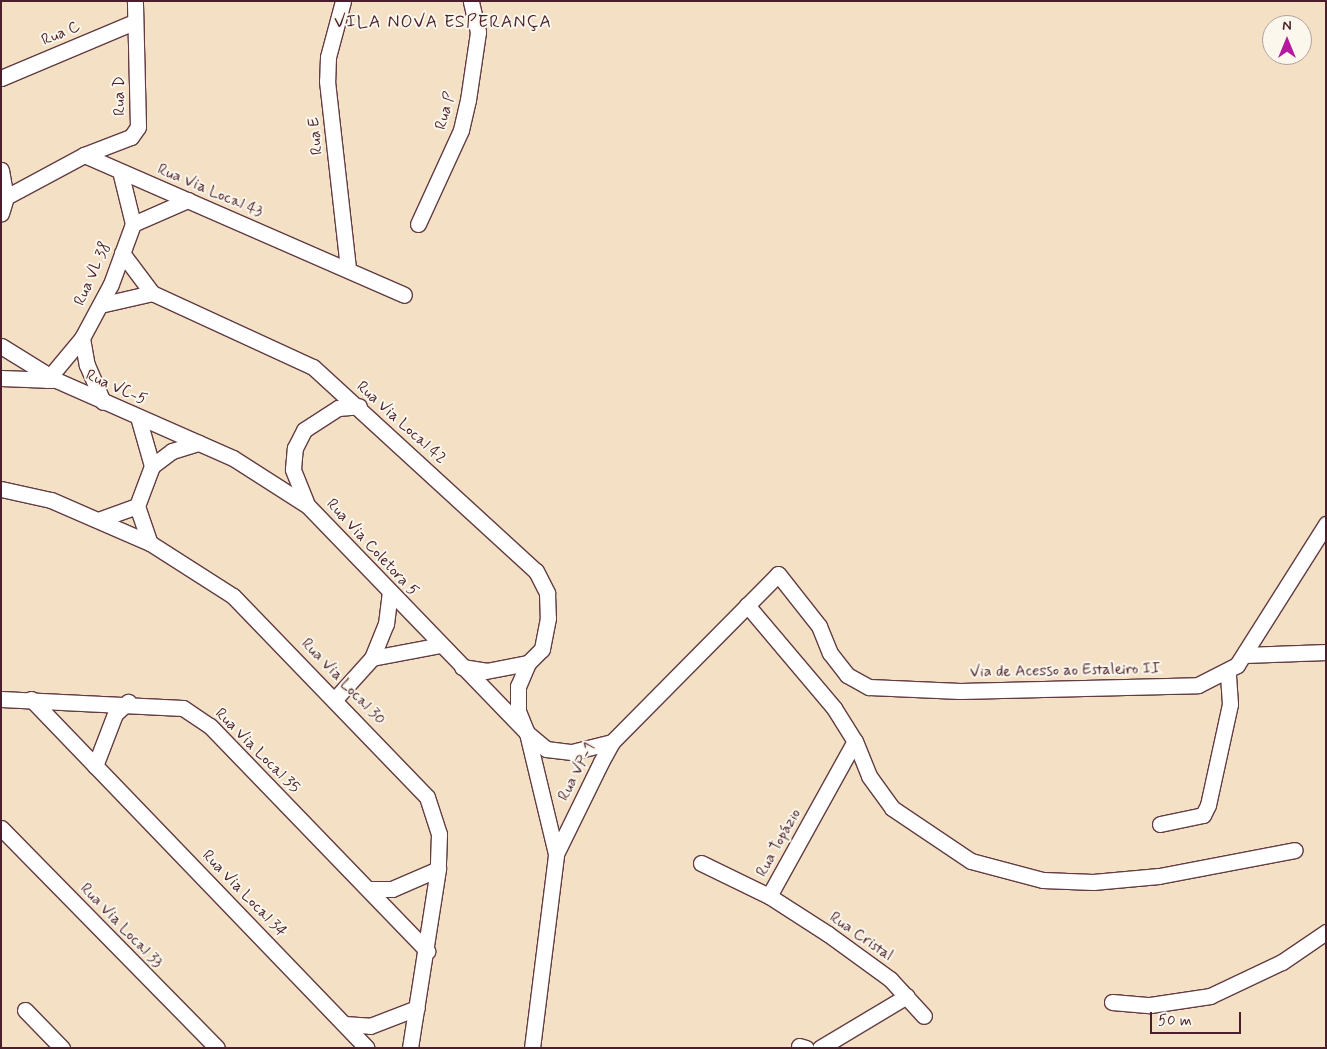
<!DOCTYPE html>
<meta charset="utf-8">
<style>
body{margin:0}
#map{position:relative;width:1327px;height:1049px;overflow:hidden;background:#f3e0c5;font-family:Mynerve,sans-serif}
div>[style]{position:absolute}
.roads{filter:drop-shadow(1px 0 #633c42) drop-shadow(-1px 0 #633c42) drop-shadow(0 1px #633c42) drop-shadow(0 -1px #633c42)}
.minor>*{height:15px;margin:-7.5px;padding:0 7.5px;transform-origin:7.5px;border-radius:7.5px;background:#fff}
span{translate:-50% -50%;white-space:nowrap;text-align:center;line-height:1.15;-webkit-text-stroke:4px #fbf7ec;paint-order:stroke}
.street-label{font-size:16px;color:#4a1f2b}
.neighbourhood-label{font-size:18px;color:#4a1f2b;letter-spacing:1px}
.frame{position:absolute;inset:0;border:2px solid #4a1f2b;pointer-events:none}
.north{position:absolute;left:1262px;top:15px;width:50px;height:50px;box-sizing:border-box;background:#fbf7ec;border:1px solid #b4a19f;border-radius:50%;rotate:0deg;font-size:14px;font-weight:700;line-height:20px;text-align:center;color:#4a1f2b}
.north::after{content:'';display:block;margin:auto;width:18px;height:22px;background:#b5179e;clip-path:polygon(50% 0,100% 100%,50% 72%,0 100%)}
.scale{position:absolute;left:1150px;top:1012px;width:91px;height:22px;box-sizing:border-box;border:2px solid #4a1f2b;border-top:0;padding-left:6px;font-size:15px;line-height:18px;white-space:nowrap;color:#4a1f2b;-webkit-text-stroke:4px #fbf7ec;paint-order:stroke}
</style>
<div id="map">
<div class="roads">
<div class="minor">
<div style="left:343px;top:1px;width:58px;rotate:105deg"></div>
<div style="left:328px;top:57px;width:24px;rotate:92deg"></div>
<div style="left:327px;top:81px;width:188px;rotate:83.6deg"></div>
<div style="left:1px;top:78px;width:144px;rotate:-22.8deg"></div>
<div style="left:84px;top:155px;width:50px;rotate:-21deg"></div>
<div style="left:131px;top:137px;width:12px;rotate:-55deg"></div>
<div style="left:138px;top:127px;width:126px;rotate:-91.4deg"></div>
<div style="left:1px;top:170px;width:27px;rotate:80deg"></div>
<div style="left:6px;top:197px;width:17px;rotate:107deg"></div>
<div style="left:121px;top:175px;width:50px;rotate:76.2deg"></div>
<div style="left:6px;top:197px;width:89px;rotate:-28.3deg"></div>
<div style="left:84px;top:155px;width:349px;rotate:23.6deg"></div>
<div style="left:133px;top:224px;width:60px;rotate:-23.6deg"></div>
<div style="left:418px;top:224px;width:103px;rotate:-65.4deg"></div>
<div style="left:461px;top:130px;width:31px;rotate:-77deg"></div>
<div style="left:468px;top:100px;width:69px;rotate:-81.6deg"></div>
<div style="left:478px;top:32px;width:32px;rotate:-103deg"></div>
<div style="left:122px;top:253px;width:50px;rotate:53.1deg"></div>
<div style="left:152px;top:293px;width:177px;rotate:24.7deg"></div>
<div style="left:313px;top:367px;width:302px;rotate:42.5deg"></div>
<div style="left:536px;top:571px;width:25px;rotate:63deg"></div>
<div style="left:547px;top:593px;width:25px;rotate:88deg"></div>
<div style="left:548px;top:618px;width:32px;rotate:101deg"></div>
<div style="left:542px;top:649px;width:20px;rotate:135deg"></div>
<div style="left:528px;top:663px;width:25px;rotate:113deg"></div>
<div style="left:518px;top:686px;width:25px;rotate:90deg"></div>
<div style="left:518px;top:711px;width:24px;rotate:68deg"></div>
<div style="left:527px;top:733px;width:25px;rotate:40deg"></div>
<div style="left:546px;top:749px;width:26px;rotate:7deg"></div>
<div style="left:572px;top:752px;width:41px;rotate:-14deg"></div>
<div style="left:100px;top:305px;width:53px;rotate:-13deg"></div>
<div style="left:82px;top:338px;width:27px;rotate:80deg"></div>
<div style="left:87px;top:365px;width:40px;rotate:66.6deg"></div>
<div style="left:1px;top:346px;width:65px;rotate:31.7deg"></div>
<div style="left:56px;top:380px;width:193px;rotate:23.8deg"></div>
<div style="left:233px;top:458px;width:89px;rotate:32.6deg"></div>
<div style="left:308px;top:506px;width:315px;rotate:46deg"></div>
<div style="left:527px;top:733px;width:124px;rotate:76.5deg"></div>
<div style="left:1px;top:378px;width:51px;rotate:2.2deg"></div>
<div style="left:47px;top:380px;width:55px;rotate:-50.2deg"></div>
<div style="left:82px;top:338px;width:61px;rotate:-61.8deg"></div>
<div style="left:111px;top:284px;width:64px;rotate:-69.9deg"></div>
<div style="left:152px;top:466px;width:25px;rotate:-37deg"></div>
<div style="left:172px;top:451px;width:28px;rotate:-17deg"></div>
<div style="left:1px;top:489px;width:51px;rotate:12.4deg"></div>
<div style="left:51px;top:500px;width:108px;rotate:23.5deg"></div>
<div style="left:150px;top:543px;width:98px;rotate:32.6deg"></div>
<div style="left:233px;top:596px;width:279px;rotate:46deg"></div>
<div style="left:427px;top:797px;width:39px;rotate:72deg"></div>
<div style="left:439px;top:834px;width:35px;rotate:92deg"></div>
<div style="left:438px;top:869px;width:181px;rotate:98.9deg"></div>
<div style="left:306px;top:502px;width:35px;rotate:-112deg"></div>
<div style="left:293px;top:469px;width:21px;rotate:-85deg"></div>
<div style="left:295px;top:448px;width:20px;rotate:-63deg"></div>
<div style="left:304px;top:430px;width:40px;rotate:-32.9deg"></div>
<div style="left:338px;top:408px;width:21px;rotate:-5deg"></div>
<div style="left:137px;top:506px;width:39px;rotate:71deg"></div>
<div style="left:98px;top:520px;width:41px;rotate:-19.7deg"></div>
<div style="left:137px;top:506px;width:43px;rotate:-69.4deg"></div>
<div style="left:152px;top:466px;width:51px;rotate:-105.9deg"></div>
<div style="left:747px;top:605px;width:135px;rotate:49.8deg"></div>
<div style="left:834px;top:708px;width:39px;rotate:58deg"></div>
<div style="left:855px;top:741px;width:38px;rotate:68deg"></div>
<div style="left:869px;top:776px;width:39px;rotate:54deg"></div>
<div style="left:892px;top:808px;width:95px;rotate:33.9deg"></div>
<div style="left:971px;top:861px;width:74px;rotate:14.8deg"></div>
<div style="left:1043px;top:880px;width:50px;rotate:2.3deg"></div>
<div style="left:1093px;top:882px;width:66px;rotate:-5.2deg"></div>
<div style="left:1159px;top:876px;width:138px;rotate:-10.8deg"></div>
<div style="left:1245px;top:655px;width:81px;rotate:-2.1deg"></div>
<div style="left:372px;top:658px;width:70px;rotate:-10.7deg"></div>
<div style="left:462px;top:667px;width:24px;rotate:9deg"></div>
<div style="left:486px;top:671px;width:43px;rotate:-10.8deg"></div>
<div style="left:336px;top:698px;width:54px;rotate:-48deg"></div>
<div style="left:372px;top:658px;width:37px;rotate:-68deg"></div>
<div style="left:386px;top:624px;width:32px;rotate:-83deg"></div>
<div style="left:1px;top:699px;width:182px;rotate:2.8deg"></div>
<div style="left:183px;top:708px;width:32px;rotate:34deg"></div>
<div style="left:210px;top:726px;width:313px;rotate:46deg"></div>
<div style="left:31px;top:699px;width:484px;rotate:46.1deg"></div>
<div style="left:95px;top:766px;width:56px;rotate:-69deg"></div>
<div style="left:115px;top:714px;width:18px;rotate:-43deg"></div>
<div style="left:1160px;top:824px;width:44px;rotate:-11.8deg"></div>
<div style="left:1203px;top:815px;width:11px;rotate:-63deg"></div>
<div style="left:1208px;top:805px;width:103px;rotate:-77.7deg"></div>
<div style="left:1230px;top:704px;width:32px;rotate:-94deg"></div>
<div style="left:1px;top:828px;width:308px;rotate:45.5deg"></div>
<div style="left:701px;top:863px;width:76px;rotate:25.9deg"></div>
<div style="left:769px;top:896px;width:70px;rotate:32.8deg"></div>
<div style="left:828px;top:934px;width:77px;rotate:36deg"></div>
<div style="left:890px;top:979px;width:50px;rotate:47.4deg"></div>
<div style="left:369px;top:889px;width:23px"></div>
<div style="left:392px;top:889px;width:50px;rotate:-23.5deg"></div>
<div style="left:769px;top:896px;width:177px;rotate:-61deg"></div>
<div style="left:1112px;top:1002px;width:38px;rotate:5deg"></div>
<div style="left:1150px;top:1005px;width:61px;rotate:-8.5deg"></div>
<div style="left:1210px;top:996px;width:80px;rotate:-25.3deg"></div>
<div style="left:1282px;top:962px;width:53px;rotate:-34.3deg"></div>
<div style="left:25px;top:1010px;width:53px;rotate:45.8deg"></div>
<div style="left:344px;top:1024px;width:26px;rotate:4deg"></div>
<div style="left:370px;top:1026px;width:50px;rotate:-21deg"></div>
<div style="left:799px;top:1046px;width:7px;rotate:16deg"></div>
<div style="left:532px;top:1048px;width:195px;rotate:-82.9deg"></div>
<div style="left:556px;top:854px;width:102px;rotate:-63.9deg"></div>
<div style="left:601px;top:762px;width:23px;rotate:-61deg"></div>
<div style="left:612px;top:742px;width:236px;rotate:-45.3deg"></div>
<div style="left:778px;top:574px;width:66px;rotate:51.7deg"></div>
<div style="left:819px;top:626px;width:29px;rotate:68deg"></div>
<div style="left:830px;top:653px;width:28px;rotate:52deg"></div>
<div style="left:847px;top:675px;width:25px;rotate:29deg"></div>
<div style="left:869px;top:687px;width:91px;rotate:2.5deg"></div>
<div style="left:960px;top:691px;width:238px;rotate:-1.4deg"></div>
<div style="left:1198px;top:685px;width:44px;rotate:-27.1deg"></div>
<div style="left:1237px;top:665px;width:167px;rotate:-57.7deg"></div>
<div style="left:820px;top:1048px;width:101px;rotate:-30.9deg"></div>
</div>
</div>
<div class="street-label">
<span style="left:61px;top:34px;rotate:-23deg">Rua C</span>
<span style="left:120px;top:96px;rotate:-91deg">Rua D</span>
<span style="left:446px;top:111px;rotate:-74deg">Rua P</span>
<span style="left:316px;top:136px;rotate:-96deg">Rua E</span>
<span style="left:210px;top:191px;rotate:23deg">Rua Via Local 43</span>
<span style="left:93px;top:274px;rotate:-66deg">Rua VL 38</span>
<span style="left:116px;top:388px;rotate:24deg">Rua VC-5</span>
<span style="left:401px;top:423px;rotate:42deg">Rua Via Local 42</span>
<span style="left:372px;top:548px;rotate:47deg">Rua Via Coletora 5</span>
<span style="left:1065px;top:671px;rotate:-1deg">Via de Acesso ao Estaleiro II</span>
<span style="left:343px;top:682px;rotate:46deg">Rua Via Local 30</span>
<span style="left:257px;top:751px;rotate:45deg">Rua Via Local 35</span>
<span style="left:577px;top:772px;rotate:-63deg">Rua VP-1</span>
<span style="left:779px;top:843px;rotate:-61deg">Rua Topázio</span>
<span style="left:244px;top:894px;rotate:46deg">Rua Via Local 34</span>
<span style="left:121px;top:926px;rotate:46deg">Rua Via Local 33</span>
<span style="left:861px;top:937px;rotate:35deg">Rua Cristal</span>
</div>
<div class="neighbourhood-label">
<span style="left:443px;top:22px">VILA NOVA ESPERANÇA</span>
</div>
<div class="frame"></div>
<div class="north">N</div>
<div class="scale">50 m</div>
</div>
